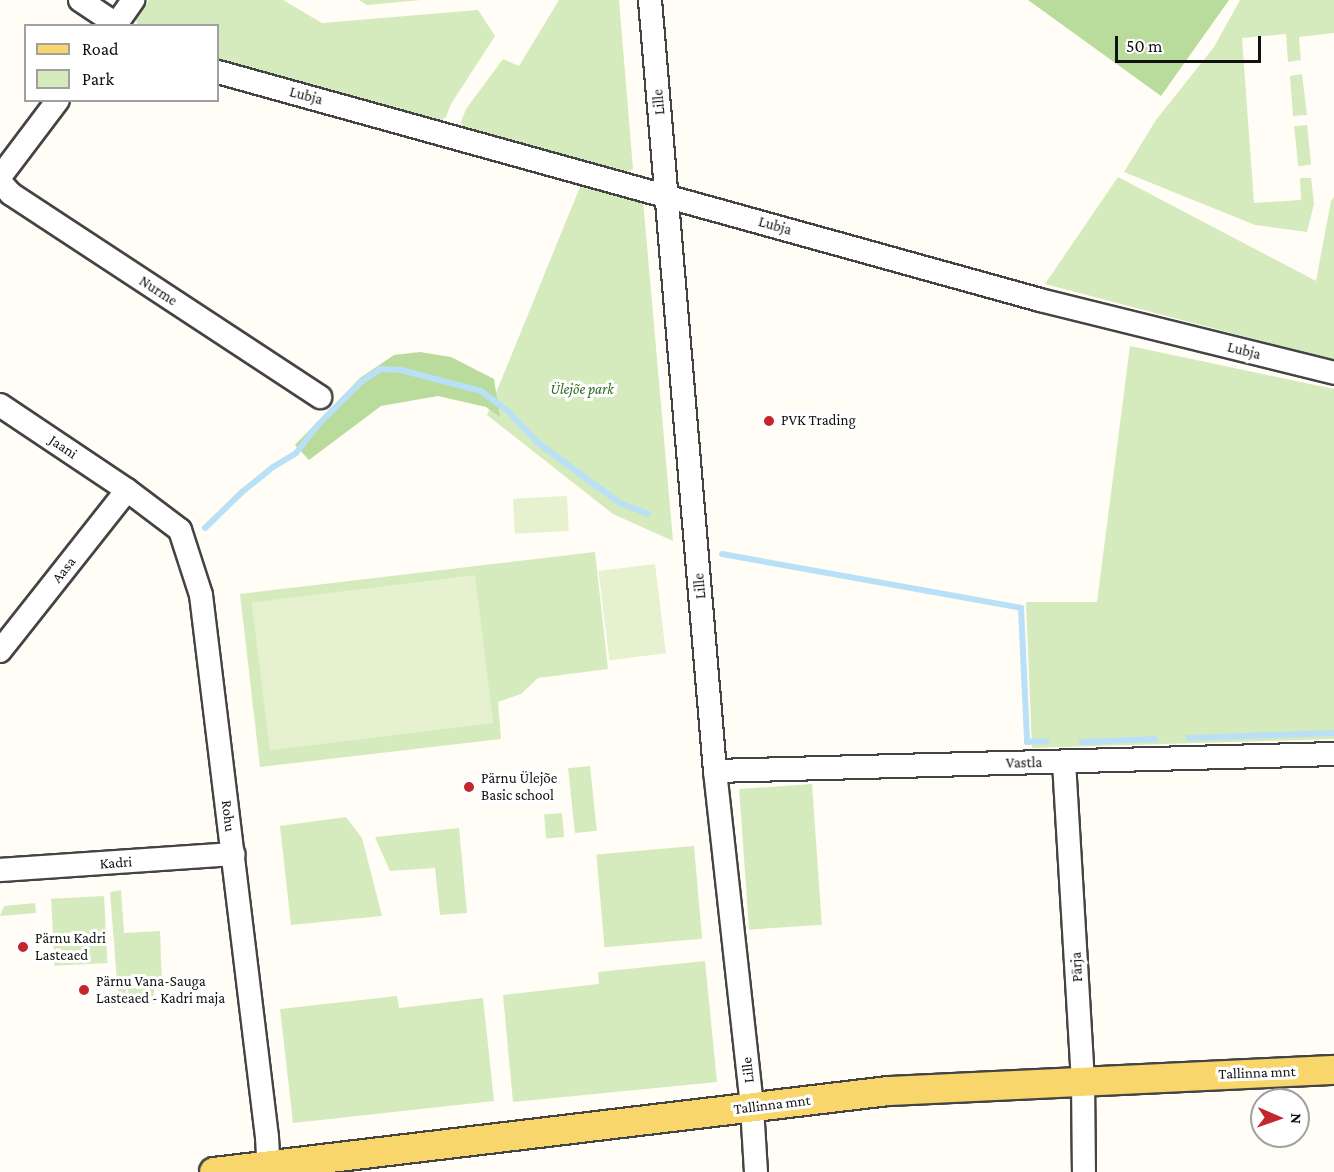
<!DOCTYPE html>
<meta charset="utf-8">
<style>
body{margin:0}
#map{position:relative;width:1334px;height:1172px;overflow:hidden;background:#fffdf5;font-family:"Crimson Pro",serif}
div>[style]{position:absolute}
.green>*{inset:0;background:#d5ebbd;transform-origin:0 0}
.forest>*{inset:0;background:#b9dc9c}
.pitch>*{inset:0;background:#e6f2cf;transform-origin:0 0}
.stream>*{height:6px;margin:-3px;padding:0 3px;transform-origin:3px;border-radius:3px;background:#b9e0f7}
.roads{filter:drop-shadow(2px 0 #444) drop-shadow(-2px 0 #444) drop-shadow(0 2px #444) drop-shadow(0 -2px #444)}
.minor>*{height:22px;margin:-11px;padding:0 11px;transform-origin:11px;border-radius:11px;background:#fff}
.major>*{height:28px;margin:-14px;padding:0 14px;transform-origin:14px;border-radius:14px;background:#f9d66b}
.dots>*{width:16px;height:16px;translate:-50% -50%;box-sizing:border-box;border:3px solid #fff;border-radius:50%}
span{translate:-50% -50%;white-space:nowrap;text-align:center;line-height:1.15;-webkit-text-stroke:6px #fff;paint-order:stroke}
.street-label{font-size:15px;color:#111}
.park-label{font-size:15px;color:#2f6b1f;font-style:italic}
.poi-label{font-size:15px;color:#111}
.left{translate:0 -50%;text-align:left}
.legend{position:absolute;left:24px;top:24px;width:195px;height:78px;box-sizing:border-box;background:#fff;border:2px solid #a0a0a0;margin:0;padding:8px 10px;list-style:none;font-size:18px;color:#111}
.legend li{display:flex;align-items:center;gap:12px;height:30px}
.legend b{width:30px;border:2px solid #a0a0a0}
.north{position:absolute;left:1250px;top:1088px;width:60px;height:60px;box-sizing:border-box;background:#fff;border:2px solid #a0a0a0;border-radius:50%;rotate:92deg;font-size:16px;font-weight:700;line-height:24px;text-align:center;color:#111}
.north::after{content:'';display:block;margin:auto;width:21px;height:27px;background:#c4262e;clip-path:polygon(50% 0,100% 100%,50% 72%,0 100%)}
.scale{position:absolute;left:1115px;top:36px;width:146px;height:27px;box-sizing:border-box;border:3px solid #111;border-top:0;padding-left:8px;font-size:18px;line-height:21px;white-space:nowrap;color:#111;-webkit-text-stroke:4px #fff;paint-order:stroke}
</style>
<div id="map">
<div class="green">
<div style="clip-path:polygon(149px 0,283px 0,322px 23px,478px 10px,495px 36px,451px 104px,446px 117px,436px 124px,218px 64px,218px 26px,138px 25px,136px 20px)"></div>
<div style="clip-path:polygon(359px 0,421px 0,367px 5px)"></div>
<div style="clip-path:polygon(559px 0,619px 0,633px 169px,626px 173px,463px 127px,461px 122px,466px 109px,503px 59px,519px 66px)"></div>
<div style="clip-path:polygon(1240px 0,1334px 0,1334px 33px,1299px 37px,1301px 60px,1288px 62px,1286px 34px,1242px 38px,1254px 203px,1301px 200px,1300px 178px,1311px 178px,1314px 204px,1307px 232px,1255px 225px,1124px 172px,1156px 120px,1214px 47px)"></div>
<div style="clip-path:polygon(1302px 74px,1307px 115px,1293px 116px,1290px 76px)"></div>
<div style="left:1307px;top:125px;width:40px;height:13px;rotate:84deg"></div>
<div style="clip-path:polygon(1118px 177px,1316px 281px,1331px 201px,1334px 197px,1334px 360px,1045px 284px)"></div>
<div style="clip-path:polygon(582px 182px,643px 200px,673px 541px,613px 514px,487px 415px)"></div>
<div style="clip-path:polygon(1130px 346px,1334px 389px,1334px 739px,1032px 748px,1026px 602px,1097px 602px)"></div>
<div style="clip-path:polygon(595px 552px,608px 669px,538px 678px,521px 694px,498px 702px,501px 739px,260px 767px,240px 594px)"></div>
<div style="left:590px;top:766px;width:65px;height:22px;rotate:84deg"></div>
<div style="left:812px;top:784px;width:141px;height:73px;rotate:86deg"></div>
<div style="left:562px;top:813px;width:24px;height:18px;rotate:85deg"></div>
<div style="clip-path:polygon(346px 817px,362px 838px,382px 916px,291px 925px,280px 826px)"></div>
<div style="clip-path:polygon(459px 828px,467px 913px,440px 915px,435px 868px,390px 871px,375px 837px)"></div>
<div style="left:694px;top:846px;width:93px;height:98px;rotate:85deg"></div>
<div style="clip-path:polygon(121px 890px,124px 933px,160px 931px,162px 986px,126px 987px,126px 993px,118px 994px,110px 892px)"></div>
<div style="left:104px;top:896px;width:67px;height:53px;rotate:87deg"></div>
<div style="clip-path:polygon(35px 903px,36px 913px,0 916px,4px 906px)"></div>
<div style="clip-path:polygon(705px 961px,717px 1082px,513px 1102px,503px 995px,599px 984px,598px 972px)"></div>
<div style="left:154px;top:988px;width:16px;height:26px;rotate:90deg"></div>
<div style="clip-path:polygon(397px 996px,399px 1008px,483px 998px,494px 1101px,293px 1123px,280px 1009px)"></div>
</div>
<div class="forest">
<div style="clip-path:polygon(1028px 0,1229px 0,1161px 96px)"></div>
<div style="clip-path:polygon(420px 352px,451px 357px,494px 379px,500px 417px,486px 407px,438px 396px,381px 406px,309px 460px,295px 445px,360px 378px,394px 355px)"></div>
</div>
<div class="pitch">
<div style="left:567px;top:496px;width:35px;height:54px;rotate:87deg"></div>
<div style="left:655px;top:564px;width:90px;height:57px;rotate:83deg"></div>
<div style="left:475px;top:575px;width:149px;height:225px;rotate:83deg"></div>
</div>
<div class="stream">
<div style="left:205px;top:528px;width:52px;rotate:-44.2deg"></div>
<div style="left:242px;top:492px;width:40px;rotate:-39deg"></div>
<div style="left:273px;top:467px;width:27px;rotate:-31deg"></div>
<div style="left:296px;top:453px;width:36px;rotate:-52deg"></div>
<div style="left:318px;top:425px;width:61px;rotate:-45deg"></div>
<div style="left:361px;top:382px;width:23px;rotate:-34deg"></div>
<div style="left:380px;top:369px;width:21px;rotate:3deg"></div>
<div style="left:401px;top:370px;width:83px;rotate:14.7deg"></div>
<div style="left:481px;top:391px;width:36px;rotate:37deg"></div>
<div style="left:510px;top:413px;width:40px;rotate:47deg"></div>
<div style="left:537px;top:442px;width:59px;rotate:36.7deg"></div>
<div style="left:584px;top:477px;width:44px;rotate:35.8deg"></div>
<div style="left:620px;top:503px;width:30px;rotate:21deg"></div>
<div style="left:722px;top:554px;width:304px;rotate:10.2deg"></div>
<div style="left:1021px;top:608px;width:134px;rotate:87.4deg"></div>
<div style="left:1027px;top:742px;width:19px;rotate:-3deg"></div>
<div style="left:1189px;top:738px;width:145px;rotate:-2deg"></div>
<div style="left:1082px;top:742px;width:73px;rotate:-2.4deg"></div>
</div>
<div class="roads">
<div class="minor">
<div style="left:80px;top:0;width:47px;rotate:33.7deg"></div>
<div style="left:650px;top:0;width:774px;rotate:85.18deg"></div>
<div style="left:715px;top:771px;width:338px;rotate:83.7deg"></div>
<div style="left:752px;top:1107px;width:65px;rotate:86.5deg"></div>
<div style="left:115px;top:26px;width:32px;rotate:-55deg"></div>
<div style="left:218px;top:72px;width:853px;rotate:15.5deg"></div>
<div style="left:1040px;top:300px;width:303px;rotate:13.9deg"></div>
<div style="left:0;top:177px;width:96px;rotate:-53deg"></div>
<div style="left:0;top:182px;width:16px;rotate:47deg"></div>
<div style="left:11px;top:194px;width:370px;rotate:33.3deg"></div>
<div style="left:0;top:405px;width:153px;rotate:33.8deg"></div>
<div style="left:127px;top:490px;width:66px;rotate:37deg"></div>
<div style="left:180px;top:530px;width:68px;rotate:72.1deg"></div>
<div style="left:201px;top:595px;width:546px;rotate:83.06deg"></div>
<div style="left:267px;top:1137px;width:35px;rotate:87deg"></div>
<div style="left:0;top:651px;width:205px;rotate:-51.7deg"></div>
<div style="left:1064px;top:762px;width:319px;rotate:86.6deg"></div>
<div style="left:1083px;top:1080px;width:92px;rotate:89.4deg"></div>
<div style="left:715px;top:771px;width:619px;rotate:-1.57deg"></div>
<div style="left:0;top:870px;width:234px;rotate:-3.9deg"></div>
</div>
<div class="major">
<div style="left:214px;top:1172px;width:679px;rotate:-6.85deg"></div>
<div style="left:888px;top:1091px;width:446px;rotate:-2.7deg"></div>
</div>
</div>
<div class="dots">
<div style="left:769px;top:421px;background:#c4262e"></div>
<div style="left:469px;top:787px;background:#c4262e"></div>
<div style="left:23px;top:947px;background:#c4262e"></div>
<div style="left:84px;top:990px;background:#c4262e"></div>
</div>
<div class="street-label">
<span style="left:306px;top:96px;rotate:15deg">Lubja</span>
<span style="left:659px;top:102px;rotate:-95deg">Lille</span>
<span style="left:775px;top:226px;rotate:16deg">Lubja</span>
<span style="left:158px;top:291px;rotate:33deg">Nurme</span>
<span style="left:1244px;top:351px;rotate:14deg">Lubja</span>
<span style="left:63px;top:447px;rotate:34deg">Jaani</span>
<span style="left:64px;top:570px;rotate:-52deg">Aasa</span>
<span style="left:700px;top:586px;rotate:-95deg">Lille</span>
<span style="left:1024px;top:763px;rotate:-1deg">Vastla</span>
<span style="left:228px;top:816px;rotate:83deg">Rohu</span>
<span style="left:116px;top:863px;rotate:-4deg">Kadri</span>
<span style="left:1077px;top:967px;rotate:-93deg">Pärja</span>
<span style="left:748px;top:1070px;rotate:-96deg">Lille</span>
<span style="left:1257px;top:1073px;rotate:-2deg">Tallinna mnt</span>
<span style="left:772px;top:1105px;rotate:-7deg">Tallinna mnt</span>
</div>
<div class="park-label">
<span style="left:582px;top:390px">Ülejõe park</span>
</div>
<div class="poi-label">
<span class="left" style="left:781px;top:421px">PVK Trading</span>
<span class="left" style="left:481px;top:787px">Pärnu Ülejõe<br>Basic school</span>
<span class="left" style="left:35px;top:947px">Pärnu Kadri<br>Lasteaed</span>
<span class="left" style="left:96px;top:990px">Pärnu Vana-Sauga<br>Lasteaed - Kadri maja</span>
</div>
<ul class="legend">
<li><b style="height:8px;background:#f9d66b"></b>Road</li>
<li><b style="height:16px;background:#d5ebbd"></b>Park</li>
</ul>
<div class="north">N</div>
<div class="scale">50 m</div>
</div>
